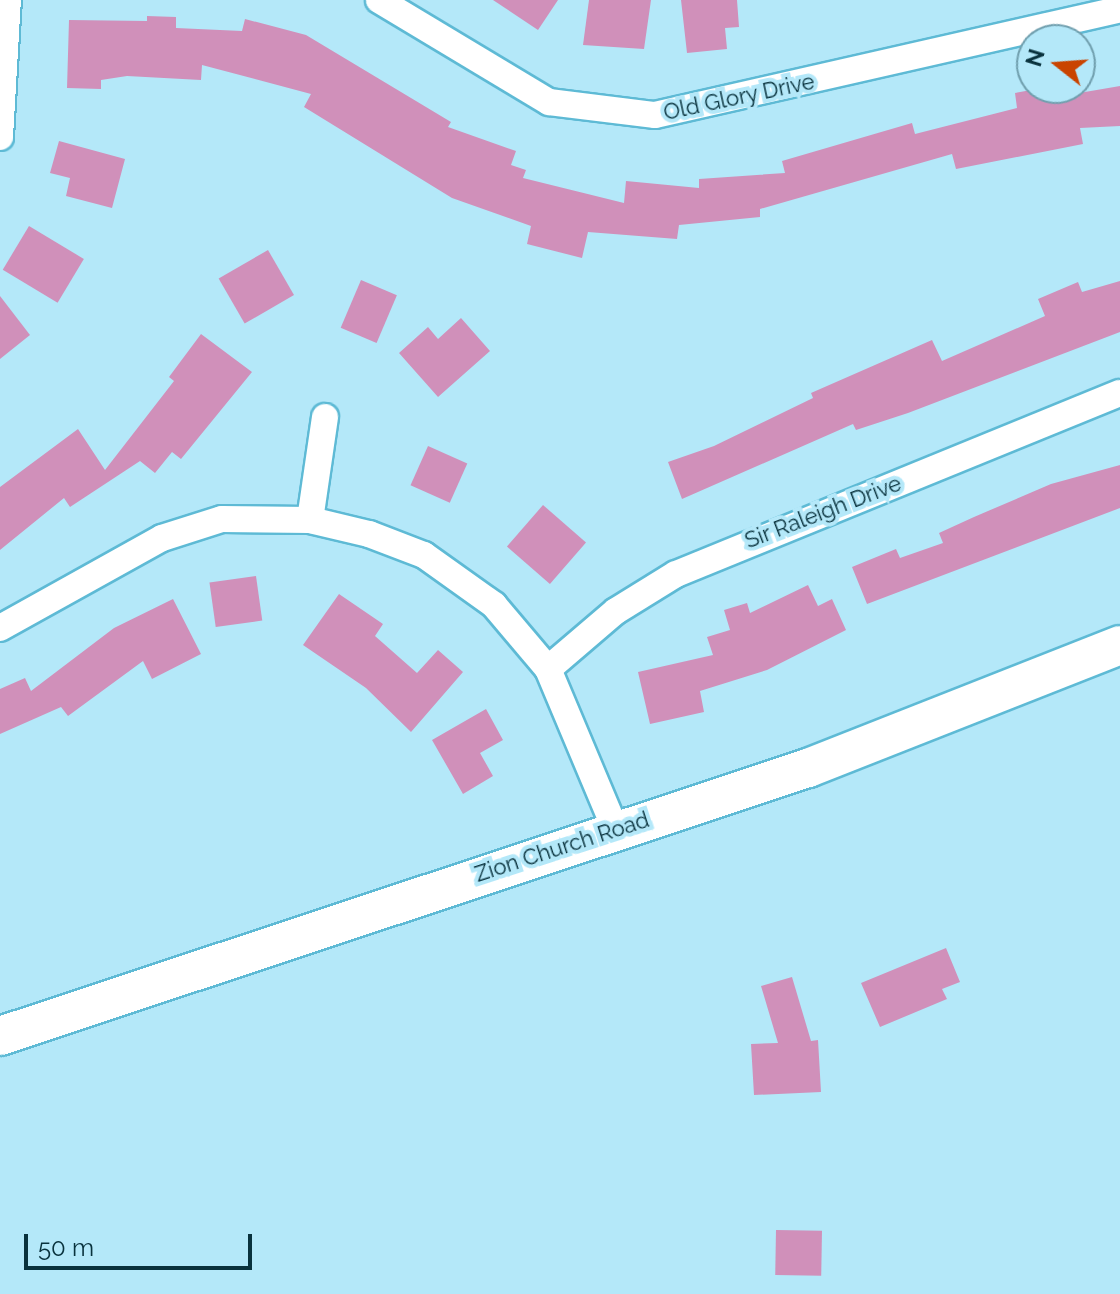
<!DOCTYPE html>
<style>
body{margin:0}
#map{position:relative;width:1120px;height:1294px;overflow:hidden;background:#b4e8f9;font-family:Raleway,sans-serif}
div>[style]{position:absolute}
.building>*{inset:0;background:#d090ba;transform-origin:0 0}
.roads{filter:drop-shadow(2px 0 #5ebad5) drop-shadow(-2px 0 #5ebad5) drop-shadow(0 2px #5ebad5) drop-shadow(0 -2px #5ebad5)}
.street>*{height:26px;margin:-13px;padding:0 13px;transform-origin:13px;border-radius:13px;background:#fff}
.secondary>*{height:38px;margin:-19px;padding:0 19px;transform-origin:19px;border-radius:19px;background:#fff}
span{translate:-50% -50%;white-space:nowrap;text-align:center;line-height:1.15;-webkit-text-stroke:8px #b4e8f9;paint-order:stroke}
.street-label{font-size:22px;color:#09323d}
.north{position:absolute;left:1016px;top:24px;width:80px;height:80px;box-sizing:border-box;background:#b4e8f9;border:2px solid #709fae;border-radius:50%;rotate:287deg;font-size:22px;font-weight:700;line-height:32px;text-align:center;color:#09323d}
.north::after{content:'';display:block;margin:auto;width:28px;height:36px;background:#c94400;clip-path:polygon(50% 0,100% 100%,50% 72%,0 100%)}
.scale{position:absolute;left:24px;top:1234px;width:228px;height:36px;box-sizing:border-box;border:4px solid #09323d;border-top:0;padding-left:10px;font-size:24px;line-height:28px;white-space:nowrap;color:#09323d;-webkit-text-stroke:6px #b4e8f9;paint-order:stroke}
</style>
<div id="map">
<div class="building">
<div style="clip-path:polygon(493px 0,558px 0,538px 30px)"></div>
<div style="clip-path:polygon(589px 0,651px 0,644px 49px,583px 45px)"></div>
<div style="clip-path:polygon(681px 0,737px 0,739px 27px,725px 28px,727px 49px,687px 53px)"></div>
<div style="clip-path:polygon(147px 16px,176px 17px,176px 28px,242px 31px,245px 19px,306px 35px,451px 122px,448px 127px,516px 151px,511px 165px,526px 170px,523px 178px,624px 203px,626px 181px,699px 188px,699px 179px,785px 173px,782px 161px,912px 123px,915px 134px,1017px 108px,1015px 93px,1042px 88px,1044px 99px,1120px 86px,1120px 126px,1080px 128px,1083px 144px,956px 169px,952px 154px,760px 209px,760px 217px,679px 225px,677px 239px,588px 232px,582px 258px,527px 244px,531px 226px,452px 198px,304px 107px,311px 94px,202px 65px,201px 80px,127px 76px,101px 80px,101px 89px,67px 88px,69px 20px,147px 21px)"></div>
<div style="clip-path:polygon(59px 141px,125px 159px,112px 208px,66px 196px,70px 178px,50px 173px)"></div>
<div style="left:29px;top:226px;width:64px;height:51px;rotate:31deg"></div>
<div style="left:268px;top:250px;width:52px;height:57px;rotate:60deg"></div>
<div style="left:361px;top:280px;width:39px;height:52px;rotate:23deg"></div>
<div style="clip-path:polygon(1120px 281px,1120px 332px,908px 413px,856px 430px,853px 424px,682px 499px,668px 462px,714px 446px,813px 398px,811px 393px,932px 340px,942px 361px,1045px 316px,1038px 299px,1078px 282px,1082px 292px)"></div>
<div style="clip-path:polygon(0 296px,30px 335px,0 359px)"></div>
<div style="clip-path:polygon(461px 318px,490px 351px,438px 397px,399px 353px,428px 327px,438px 339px)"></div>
<div style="clip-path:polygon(201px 334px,252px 372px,181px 459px,172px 452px,155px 473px,140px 461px,70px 507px,64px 498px,0 550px,0 487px,78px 429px,105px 470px,174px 381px,169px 377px)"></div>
<div style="left:428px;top:446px;width:43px;height:43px;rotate:24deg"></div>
<div style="clip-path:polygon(1120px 465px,1120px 508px,867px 604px,852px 567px,896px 549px,900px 558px,943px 543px,939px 533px,974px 517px,1051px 484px)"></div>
<div style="left:543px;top:505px;width:57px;height:55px;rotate:41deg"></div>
<div style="left:256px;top:576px;width:45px;height:47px;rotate:82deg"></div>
<div style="clip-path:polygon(808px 585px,818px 606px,832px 599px,846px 630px,767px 670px,700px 691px,704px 712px,650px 724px,638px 672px,713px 655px,707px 637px,730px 630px,724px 610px,747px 603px,750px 613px)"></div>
<div style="clip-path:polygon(339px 594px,383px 624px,375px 636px,417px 673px,438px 650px,463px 672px,411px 732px,366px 688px,303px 645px)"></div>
<div style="clip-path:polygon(173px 599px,201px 654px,152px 679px,143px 661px,68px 716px,61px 707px,0 734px,0 689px,25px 678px,31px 691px,114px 628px)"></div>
<div style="clip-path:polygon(486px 709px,503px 740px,480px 753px,493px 776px,463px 794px,432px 740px)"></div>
<div style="clip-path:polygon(946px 948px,960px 982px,942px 989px,947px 999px,880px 1027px,861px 983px)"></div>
<div style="clip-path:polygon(792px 977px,811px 1041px,818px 1040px,821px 1092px,754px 1095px,751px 1044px,778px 1043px,761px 986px)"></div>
<div style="left:776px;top:1230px;width:46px;height:45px;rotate:1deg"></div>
</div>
<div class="roads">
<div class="street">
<div style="left:379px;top:0;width:198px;rotate:31deg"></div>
<div style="left:549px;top:102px;width:107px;rotate:7deg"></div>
<div style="left:655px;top:115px;width:477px;rotate:-12.8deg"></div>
<div style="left:0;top:137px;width:137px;rotate:-86.7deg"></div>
<div style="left:310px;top:520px;width:104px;rotate:-81.7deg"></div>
<div style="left:0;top:628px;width:185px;rotate:-29.1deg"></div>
<div style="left:162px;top:538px;width:63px;rotate:-17.6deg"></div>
<div style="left:222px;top:519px;width:88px;rotate:0.7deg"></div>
<div style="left:310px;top:520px;width:61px;rotate:13.3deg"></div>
<div style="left:369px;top:534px;width:59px;rotate:20.9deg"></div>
<div style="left:424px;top:555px;width:86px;rotate:35.5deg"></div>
<div style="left:494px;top:605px;width:84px;rotate:49.8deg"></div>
<div style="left:548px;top:669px;width:173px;rotate:67.2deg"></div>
<div style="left:548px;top:669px;width:89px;rotate:-40.5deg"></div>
<div style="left:616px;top:611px;width:70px;rotate:-31.7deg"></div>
<div style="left:676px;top:574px;width:479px;rotate:-22.2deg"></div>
</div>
<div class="secondary">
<div style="left:0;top:1036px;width:851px;rotate:-18.35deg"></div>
<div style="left:808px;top:768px;width:335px;rotate:-21.5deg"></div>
</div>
</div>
<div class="street-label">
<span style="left:739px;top:97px;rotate:-12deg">Old Glory Drive</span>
<span style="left:823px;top:512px;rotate:-21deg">Sir Raleigh Drive</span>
<span style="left:562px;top:847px;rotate:-18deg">Zion Church Road</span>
</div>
<div class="north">N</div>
<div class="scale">50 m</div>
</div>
